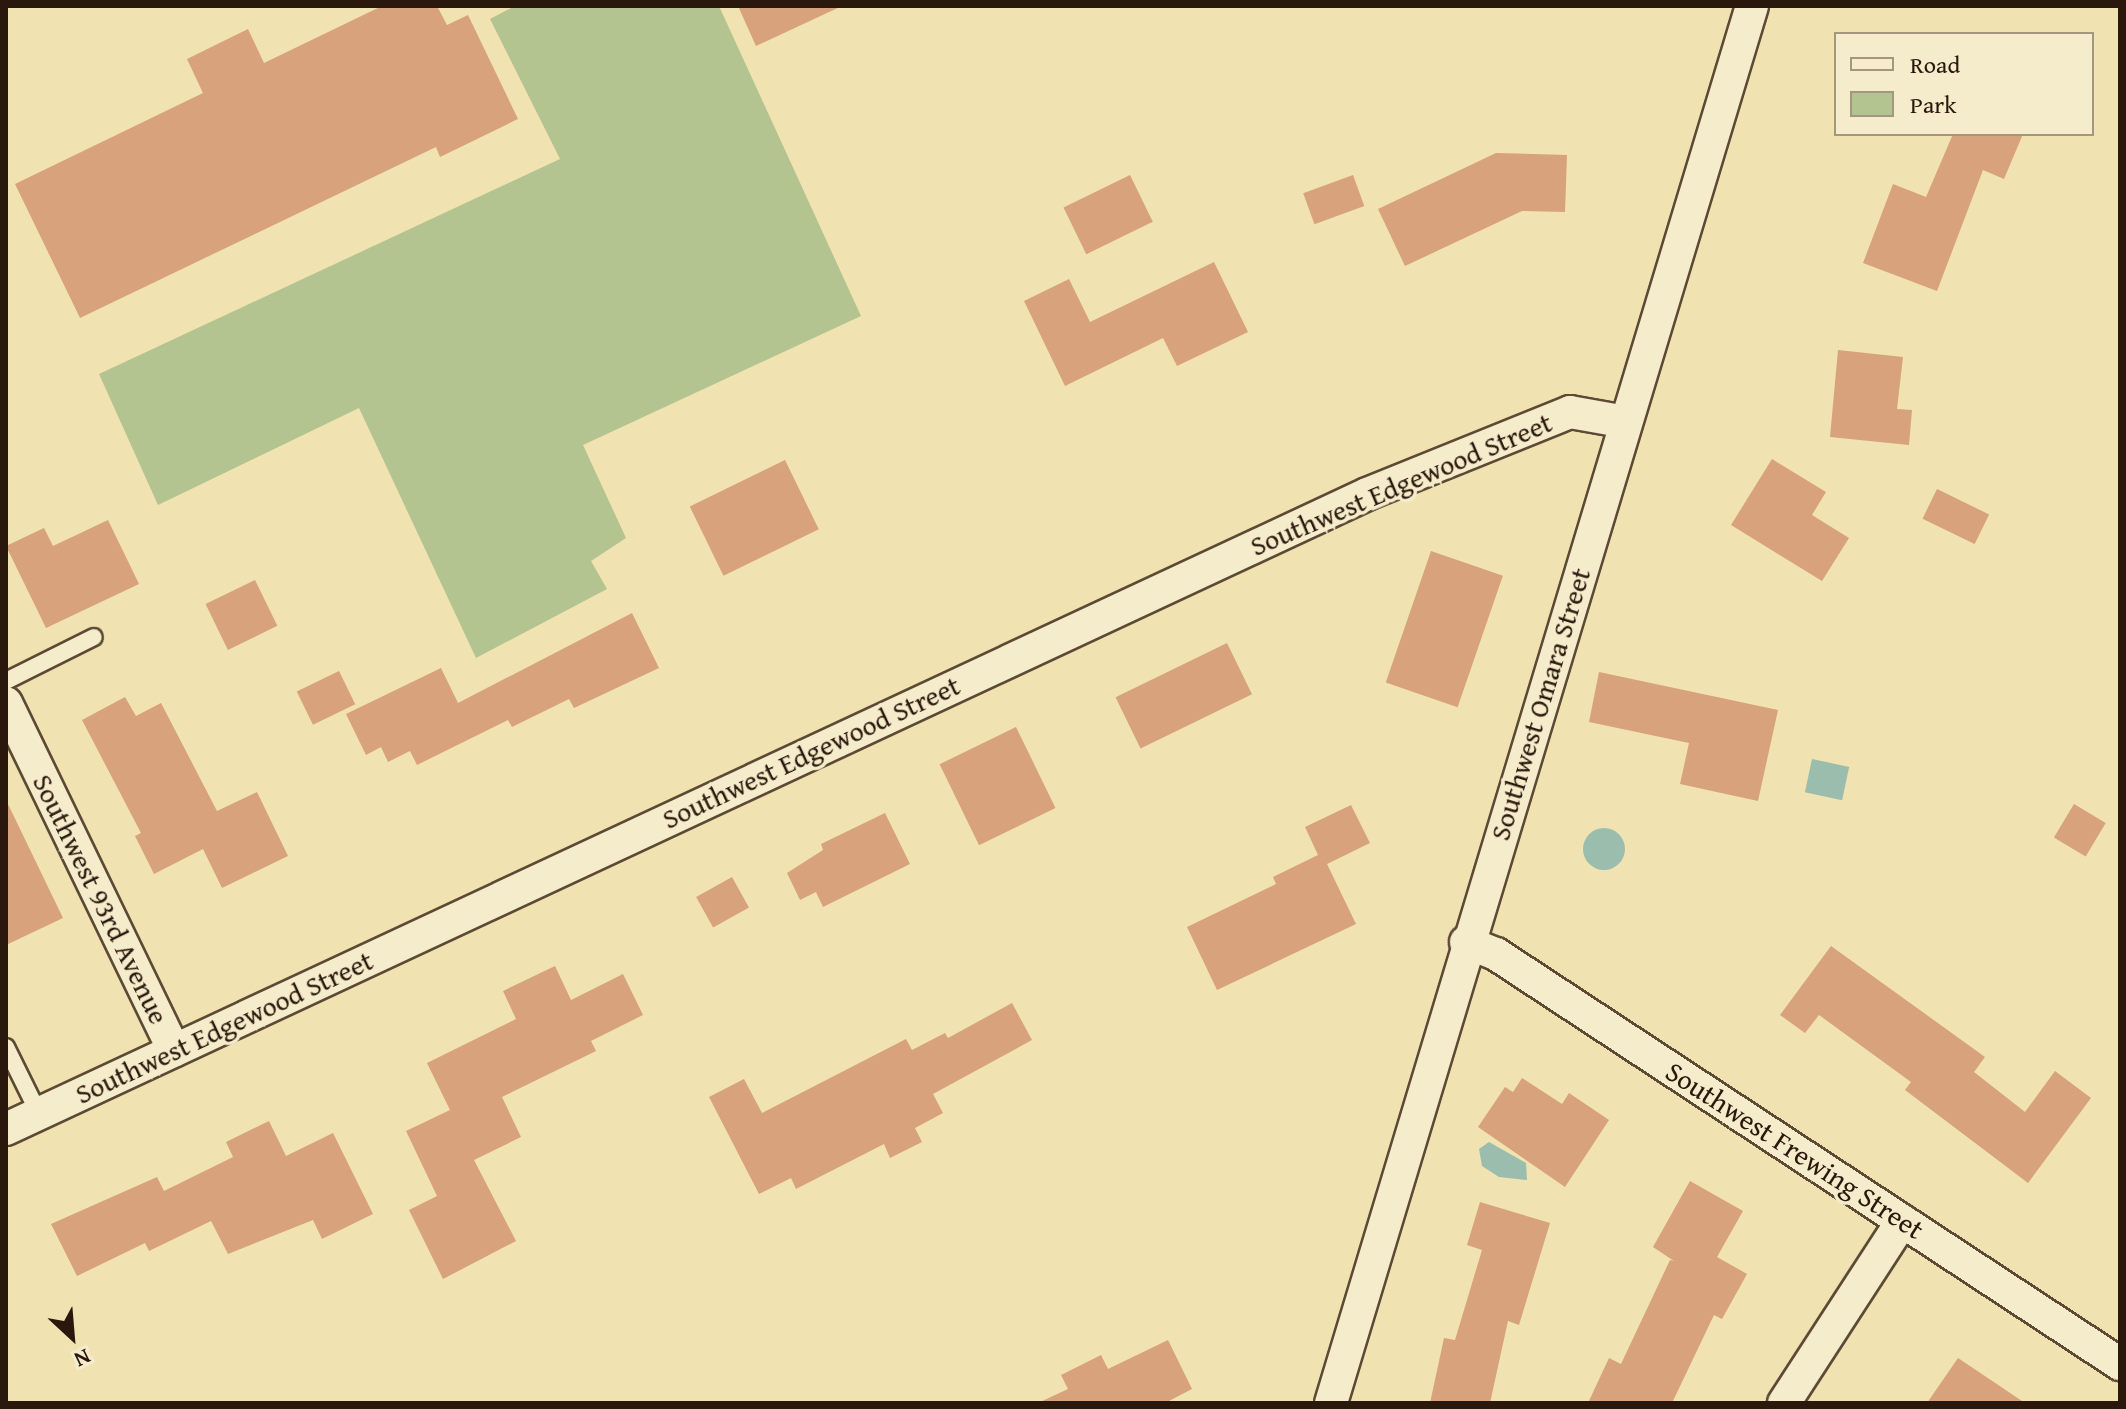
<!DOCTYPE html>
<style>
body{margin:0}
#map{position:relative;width:2126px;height:1409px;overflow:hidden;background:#f0e2b1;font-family:"Gentium Book Plus",serif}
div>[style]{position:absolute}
.green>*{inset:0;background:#b4c490}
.water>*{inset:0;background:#9abdae;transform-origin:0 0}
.round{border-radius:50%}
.building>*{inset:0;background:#d7a27c;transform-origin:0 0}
.roads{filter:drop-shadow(2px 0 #5c4a35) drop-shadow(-2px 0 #5c4a35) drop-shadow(0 2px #5c4a35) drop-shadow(0 -2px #5c4a35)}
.service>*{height:16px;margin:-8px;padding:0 8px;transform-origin:8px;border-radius:8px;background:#f5eccc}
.minor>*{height:32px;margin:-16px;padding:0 16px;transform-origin:16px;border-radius:16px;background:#f5eccc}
span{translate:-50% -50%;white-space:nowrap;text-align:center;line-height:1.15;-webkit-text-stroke:7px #f5eccc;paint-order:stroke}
.street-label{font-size:28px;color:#2b180c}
.frame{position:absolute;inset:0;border:8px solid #2b180c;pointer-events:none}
.legend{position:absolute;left:1834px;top:32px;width:260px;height:104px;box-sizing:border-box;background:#f5eccc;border:2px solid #a4977f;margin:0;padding:10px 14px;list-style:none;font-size:24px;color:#2b180c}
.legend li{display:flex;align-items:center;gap:16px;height:40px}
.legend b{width:40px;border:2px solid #a4977f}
.north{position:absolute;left:32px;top:1297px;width:80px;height:80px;-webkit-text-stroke:6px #f5eccc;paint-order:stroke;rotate:154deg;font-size:22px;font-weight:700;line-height:32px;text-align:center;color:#2b180c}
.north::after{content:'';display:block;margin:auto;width:28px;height:36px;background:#2b180c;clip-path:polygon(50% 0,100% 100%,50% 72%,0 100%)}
</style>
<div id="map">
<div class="green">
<div style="clip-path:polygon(515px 6px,719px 6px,861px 316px,583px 445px,626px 538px,591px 561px,607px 589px,476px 658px,359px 408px,158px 505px,99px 374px,560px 159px,490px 19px)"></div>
</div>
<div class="water">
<div style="left:1812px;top:759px;width:38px;height:34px;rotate:12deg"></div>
<div class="round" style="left:1583px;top:828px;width:42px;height:42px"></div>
<div style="clip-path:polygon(1489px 1142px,1526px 1163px,1527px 1180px,1499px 1177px,1482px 1166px,1479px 1149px)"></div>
</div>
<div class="building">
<div style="clip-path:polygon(382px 6px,437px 6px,447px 25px,468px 15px,518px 119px,440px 157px,436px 147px,80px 318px,15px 184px,203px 93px,187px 59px,248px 29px,264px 63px)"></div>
<div style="clip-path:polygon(738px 6px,842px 6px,756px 46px)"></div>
<div style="clip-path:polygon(1953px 134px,2023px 134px,2004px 179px,1983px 170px,1937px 291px,1863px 263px,1893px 184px,1926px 197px)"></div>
<div style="clip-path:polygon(1496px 153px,1567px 155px,1565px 212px,1522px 211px,1405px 266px,1378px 209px)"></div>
<div style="left:1130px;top:175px;width:52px;height:74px;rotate:64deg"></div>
<div style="left:1353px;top:175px;width:33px;height:53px;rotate:70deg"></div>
<div style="clip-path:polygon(1214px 262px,1248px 332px,1177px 366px,1163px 338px,1065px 386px,1024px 301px,1069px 279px,1090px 322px)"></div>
<div style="clip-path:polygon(1838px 350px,1903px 357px,1897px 409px,1912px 410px,1909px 445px,1830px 437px)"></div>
<div style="clip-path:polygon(1772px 459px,1826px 492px,1812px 515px,1849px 538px,1822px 581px,1731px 525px)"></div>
<div style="left:785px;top:460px;width:77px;height:106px;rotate:64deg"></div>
<div style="left:1937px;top:489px;width:58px;height:33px;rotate:26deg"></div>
<div style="clip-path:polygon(108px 520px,139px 584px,46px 628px,6px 546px,44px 528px,53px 546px)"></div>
<div style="left:1431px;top:551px;width:76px;height:139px;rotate:19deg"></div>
<div style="left:255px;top:580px;width:51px;height:55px;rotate:64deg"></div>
<div style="clip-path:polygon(632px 613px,659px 668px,574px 708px,569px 699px,512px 727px,508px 720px,417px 765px,410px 751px,388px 762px,381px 747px,366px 755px,346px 714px,441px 668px,458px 703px)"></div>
<div style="left:1227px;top:643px;width:57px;height:124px;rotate:64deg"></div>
<div style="left:339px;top:671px;width:37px;height:47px;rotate:64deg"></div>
<div style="clip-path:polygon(1599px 672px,1778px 710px,1758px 801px,1680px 784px,1689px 743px,1589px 722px)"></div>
<div style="clip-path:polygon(125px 697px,136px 716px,161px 703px,217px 811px,257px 792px,288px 856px,222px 888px,203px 849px,154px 874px,135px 836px,141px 833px,82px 720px)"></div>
<div style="left:1016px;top:727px;width:90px;height:85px;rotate:64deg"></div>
<div style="clip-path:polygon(6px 800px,63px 918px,6px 945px)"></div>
<div style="left:2074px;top:804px;width:37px;height:39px;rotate:31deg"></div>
<div style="clip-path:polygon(1351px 805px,1370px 843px,1327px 864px,1356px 924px,1217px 990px,1187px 927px,1276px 884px,1273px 877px,1318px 855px,1305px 827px)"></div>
<div style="clip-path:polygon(885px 813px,910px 864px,823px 907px,816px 892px,800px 900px,787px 873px,823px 850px,821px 844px)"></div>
<div style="left:732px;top:877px;width:35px;height:41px;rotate:61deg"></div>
<div style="clip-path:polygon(1831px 946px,1985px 1057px,1974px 1072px,2025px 1112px,2055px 1071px,2091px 1098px,2028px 1183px,1905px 1090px,1911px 1082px,1819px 1015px,1805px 1033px,1780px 1015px)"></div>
<div style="clip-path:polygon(555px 966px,571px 1000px,623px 974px,643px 1015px,591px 1041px,596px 1051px,502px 1097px,521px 1137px,474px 1160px,516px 1241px,443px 1279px,409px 1210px,437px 1196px,406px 1131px,450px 1110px,427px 1063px,516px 1019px,503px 991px)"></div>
<div style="clip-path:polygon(1012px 1003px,1032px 1040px,933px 1094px,943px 1113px,915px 1128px,922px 1142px,890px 1158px,884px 1144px,796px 1189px,791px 1178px,759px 1194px,709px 1097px,744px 1079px,762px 1113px,906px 1039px,912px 1050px,945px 1033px,948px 1038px)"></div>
<div style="clip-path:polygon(1522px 1078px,1562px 1104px,1569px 1093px,1609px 1120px,1565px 1187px,1478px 1127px,1505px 1087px,1513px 1092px)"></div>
<div style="clip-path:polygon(269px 1121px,286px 1156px,333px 1133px,373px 1214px,322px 1239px,313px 1220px,228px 1254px,211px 1221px,149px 1251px,145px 1243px,77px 1276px,51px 1224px,157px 1177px,164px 1191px,233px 1157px,226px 1142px)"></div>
<div style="clip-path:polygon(1690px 1181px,1743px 1211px,1717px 1257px,1747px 1274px,1722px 1319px,1714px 1315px,1672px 1403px,1588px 1403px,1609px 1358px,1621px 1364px,1670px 1260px,1674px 1261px,1653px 1247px)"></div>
<div style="clip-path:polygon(1480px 1202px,1550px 1223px,1519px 1325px,1508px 1321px,1490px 1403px,1430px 1403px,1444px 1338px,1455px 1340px,1482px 1250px,1467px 1245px)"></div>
<div style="clip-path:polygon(1168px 1340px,1192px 1389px,1165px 1403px,1038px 1403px,1068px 1389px,1061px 1375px,1101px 1355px,1108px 1369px)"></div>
<div style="clip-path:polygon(1958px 1358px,2025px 1403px,1927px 1403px)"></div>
</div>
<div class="roads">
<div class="service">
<div style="left:6px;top:681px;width:98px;rotate:-26.6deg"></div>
<div style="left:6px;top:1047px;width:75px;rotate:63.8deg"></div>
</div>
<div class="minor">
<div style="left:6px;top:703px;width:386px;rotate:64.2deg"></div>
<div style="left:1466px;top:942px;width:32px;rotate:22deg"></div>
<div style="left:1496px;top:954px;width:747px;rotate:33.31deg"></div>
<div style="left:6px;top:1129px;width:1502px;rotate:-25.01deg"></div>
<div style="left:1367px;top:494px;width:219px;rotate:-22deg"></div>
<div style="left:1570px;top:412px;width:57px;rotate:10.1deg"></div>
<div style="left:1331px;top:1403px;width:1459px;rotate:-73.23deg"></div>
<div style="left:1784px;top:1403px;width:217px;rotate:-57deg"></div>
</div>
</div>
<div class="street-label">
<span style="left:1401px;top:484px;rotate:-23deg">Southwest Edgewood Street</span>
<span style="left:1540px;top:704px;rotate:-73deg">Southwest Omara Street</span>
<span style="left:811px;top:752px;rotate:-25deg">Southwest Edgewood Street</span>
<span style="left:101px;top:899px;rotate:64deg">Southwest 93rd Avenue</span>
<span style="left:224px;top:1027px;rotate:-25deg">Southwest Edgewood Street</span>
<span style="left:1795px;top:1150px;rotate:33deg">Southwest Frewing Street</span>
</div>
<div class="frame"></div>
<ul class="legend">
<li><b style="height:10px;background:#f5eccc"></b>Road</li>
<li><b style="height:22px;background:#b4c490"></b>Park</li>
</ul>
<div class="north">N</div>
</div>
